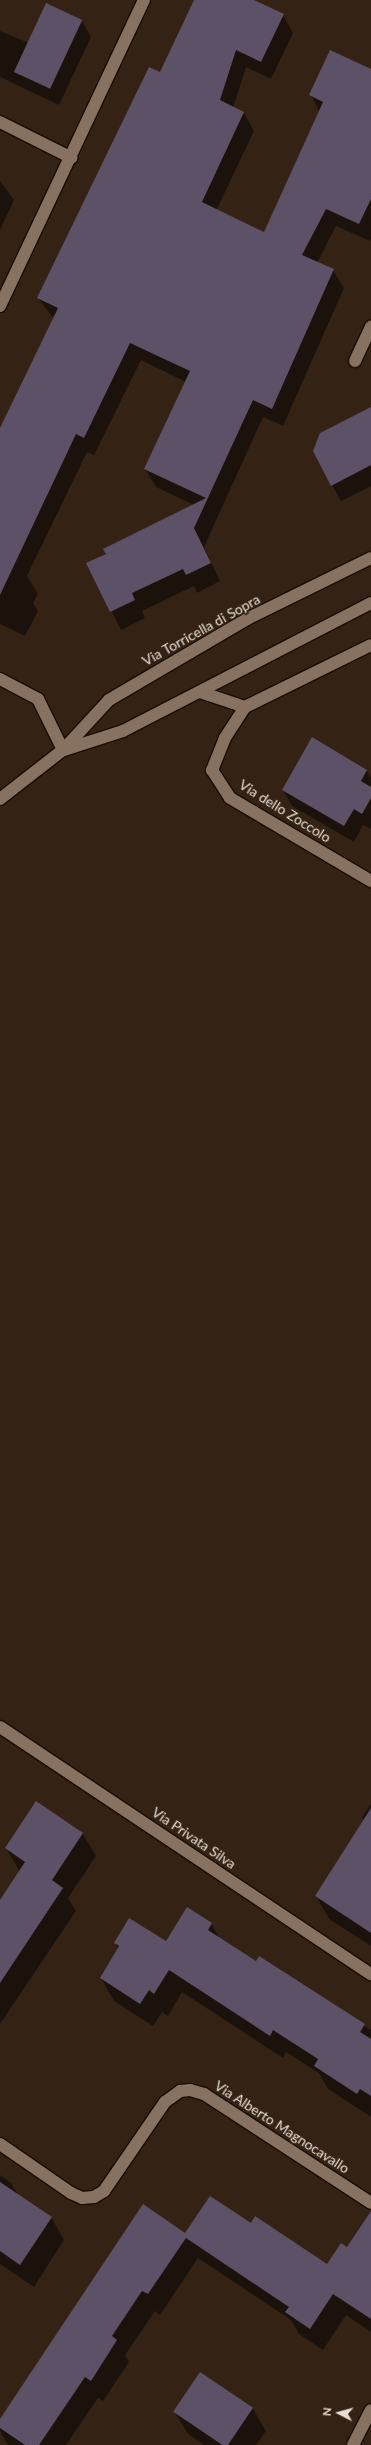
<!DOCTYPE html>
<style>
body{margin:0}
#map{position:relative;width:371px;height:2445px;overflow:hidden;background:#342315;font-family:Lato,sans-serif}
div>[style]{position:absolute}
.shadow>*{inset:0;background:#0007}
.building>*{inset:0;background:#5c5166;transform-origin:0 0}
.roads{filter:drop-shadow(1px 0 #1b0c01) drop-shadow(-1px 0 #1b0c01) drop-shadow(0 1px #1b0c01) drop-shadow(0 -1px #1b0c01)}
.minor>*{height:12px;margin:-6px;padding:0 6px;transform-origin:6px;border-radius:6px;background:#877262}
span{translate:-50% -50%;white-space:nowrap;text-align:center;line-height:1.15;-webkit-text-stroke:3.5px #342315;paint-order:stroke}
.street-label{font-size:14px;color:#e9ded4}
.north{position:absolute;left:319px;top:2393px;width:40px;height:40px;-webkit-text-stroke:3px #342315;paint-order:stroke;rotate:276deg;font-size:11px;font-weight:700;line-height:16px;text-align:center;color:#e9ded4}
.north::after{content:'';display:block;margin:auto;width:14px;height:18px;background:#e9ded4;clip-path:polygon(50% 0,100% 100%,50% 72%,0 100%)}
</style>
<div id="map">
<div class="shadow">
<div style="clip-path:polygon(195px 0,251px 0,283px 15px,293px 33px,271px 79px,246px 67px,233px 108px,244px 113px,254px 131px,216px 211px,264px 233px,319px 111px,311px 95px,371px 70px,371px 238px,370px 241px,336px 226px,317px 263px,333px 270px,344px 288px,283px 426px,263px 417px,204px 547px,220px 581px,197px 593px,194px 586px,142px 611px,145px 618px,121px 630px,87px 564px,194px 505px,156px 487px,145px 469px,186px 382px,141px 360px,94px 455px,87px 452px,27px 576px,38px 594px,33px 603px,38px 611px,25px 636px,0 624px,0 443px,54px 319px,38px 298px,160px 73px)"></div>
<div style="clip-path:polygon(47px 5px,82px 21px,91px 37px,59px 105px,0 77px,0 31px,29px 43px)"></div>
<div style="clip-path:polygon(0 181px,14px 200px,0 230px)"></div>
<div style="clip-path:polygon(371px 419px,371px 486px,341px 501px,332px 485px)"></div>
<div style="clip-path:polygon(367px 771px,371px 778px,371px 829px,363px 825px,354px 842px,292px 806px,283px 790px)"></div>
<div style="clip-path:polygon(36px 1802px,83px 1834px,96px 1856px,68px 1898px,76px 1911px,0 2024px,0 1902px,20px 1872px,6px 1848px)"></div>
<div style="clip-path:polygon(371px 1804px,371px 1946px,329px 1919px,316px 1896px,364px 1820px,362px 1817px)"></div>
<div style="clip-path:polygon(211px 1924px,220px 1939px,256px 1962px,259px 1957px,371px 2030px,371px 2117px,328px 2089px,319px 2073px,286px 2052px,283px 2058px,182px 1992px,168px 2016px,162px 2012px,153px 2026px,114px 2001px,101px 1978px,119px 1950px,115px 1943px,166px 1942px)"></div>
<div style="clip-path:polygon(0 2175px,11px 2183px,18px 2195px,51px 2217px,64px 2240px,34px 2287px,0 2264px)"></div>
<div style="clip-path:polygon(251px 2224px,327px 2266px,348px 2249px,371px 2242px,371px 2332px,346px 2315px,323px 2350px,299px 2334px,291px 2320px,198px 2258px,160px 2315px,155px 2311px,125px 2355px,129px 2362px,103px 2401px,98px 2398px,66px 2445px,8px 2445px,0 2431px,0 2420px,185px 2234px)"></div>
<div style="clip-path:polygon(200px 2373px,253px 2409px,266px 2431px,256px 2445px,204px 2445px,188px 2434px,175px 2412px)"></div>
</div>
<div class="building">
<div style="clip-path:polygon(194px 0,254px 0,284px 14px,261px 62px,236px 50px,220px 100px,244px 112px,202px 202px,264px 232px,323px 102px,309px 95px,330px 50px,371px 69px,371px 199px,359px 224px,326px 209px,302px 255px,334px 269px,272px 409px,253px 400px,194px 528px,211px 563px,186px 575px,183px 569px,132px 593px,135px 600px,110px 612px,86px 563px,106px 554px,103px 549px,206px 498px,144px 469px,190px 371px,130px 343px,84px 438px,76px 434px,0 595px,0 428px,58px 308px,37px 298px,149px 67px,160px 72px)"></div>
<div style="left:46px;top:3px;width:40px;height:76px;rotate:25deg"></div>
<div style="clip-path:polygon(371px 407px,371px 465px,331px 486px,313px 451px,320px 433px)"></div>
<div style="clip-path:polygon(312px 737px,367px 770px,361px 781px,371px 787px,371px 798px,362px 814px,354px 809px,344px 826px,282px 790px)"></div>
<div style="clip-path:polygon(36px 1801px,83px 1833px,52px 1880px,63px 1888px,0 1983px,0 1900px,25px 1862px,5px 1848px)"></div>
<div style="clip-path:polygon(371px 1808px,371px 1933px,315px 1896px)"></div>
<div style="clip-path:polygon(187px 1907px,212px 1923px,208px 1930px,256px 1961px,259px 1956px,365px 2024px,360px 2032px,371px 2039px,371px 2096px,360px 2089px,357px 2094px,314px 2066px,318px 2059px,273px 2030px,270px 2036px,169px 1970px,154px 1994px,149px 1990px,140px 2004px,100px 1978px,119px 1946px,114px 1943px,129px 1918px,166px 1941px)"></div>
<div style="clip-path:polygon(0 2182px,52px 2217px,20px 2265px,0 2251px)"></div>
<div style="clip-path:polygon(210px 2196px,251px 2223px,255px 2216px,327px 2264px,341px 2243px,347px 2247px,371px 2211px,371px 2319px,333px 2294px,310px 2329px,285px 2312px,289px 2307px,186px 2238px,148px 2294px,142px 2291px,112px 2336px,117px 2340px,91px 2381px,85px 2377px,39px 2445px,25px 2445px,0 2428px,0 2419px,143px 2204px,185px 2233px)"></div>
<div style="left:200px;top:2372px;width:64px;height:48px;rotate:34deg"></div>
</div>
<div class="roads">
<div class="minor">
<div style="left:0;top:122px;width:80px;rotate:26.6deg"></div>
<div style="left:0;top:306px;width:338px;rotate:-64.8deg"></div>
<div style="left:355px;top:361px;width:38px;rotate:-65deg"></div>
<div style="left:0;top:679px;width:43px;rotate:27.8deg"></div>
<div style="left:38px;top:699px;width:57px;rotate:63.9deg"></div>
<div style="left:200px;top:692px;width:47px;rotate:18.4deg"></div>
<div style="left:245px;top:707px;width:37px;rotate:123deg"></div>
<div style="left:225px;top:738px;width:35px;rotate:112deg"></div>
<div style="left:212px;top:770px;width:33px;rotate:57deg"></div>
<div style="left:230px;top:798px;width:164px;rotate:30.5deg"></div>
<div style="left:245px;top:707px;width:140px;rotate:-26.2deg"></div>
<div style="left:64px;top:750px;width:62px;rotate:-17.9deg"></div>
<div style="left:123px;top:731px;width:279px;rotate:-27.3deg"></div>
<div style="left:0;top:799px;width:80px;rotate:-37.9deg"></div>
<div style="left:63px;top:750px;width:68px;rotate:-47.4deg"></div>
<div style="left:109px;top:700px;width:160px;rotate:-30.4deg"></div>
<div style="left:247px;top:619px;width:138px;rotate:-26.2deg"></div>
<div style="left:0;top:1727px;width:446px;rotate:33.7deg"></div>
<div style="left:0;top:2144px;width:86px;rotate:34.6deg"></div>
<div style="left:71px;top:2193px;width:12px;rotate:24deg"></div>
<div style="left:82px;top:2198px;width:12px;rotate:-5deg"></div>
<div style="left:94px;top:2197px;width:12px;rotate:-31deg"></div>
<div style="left:104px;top:2191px;width:108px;rotate:-55.6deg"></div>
<div style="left:165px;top:2102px;width:19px;rotate:-36deg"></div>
<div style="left:180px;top:2091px;width:10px;rotate:-6deg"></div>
<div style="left:190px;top:2090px;width:15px;rotate:16deg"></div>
<div style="left:204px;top:2094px;width:199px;rotate:33.1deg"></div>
<div style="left:353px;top:2445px;width:39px;rotate:-63deg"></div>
</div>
</div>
<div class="street-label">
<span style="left:201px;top:630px;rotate:-29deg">Via Torricella di Sopra</span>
<span style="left:285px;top:811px;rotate:32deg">Via dello Zoccolo</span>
<span style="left:194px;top:1838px;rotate:34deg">Via Privata Silva</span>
<span style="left:282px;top:2127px;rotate:33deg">Via Alberto Magnocavallo</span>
</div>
<div class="north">N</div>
</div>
